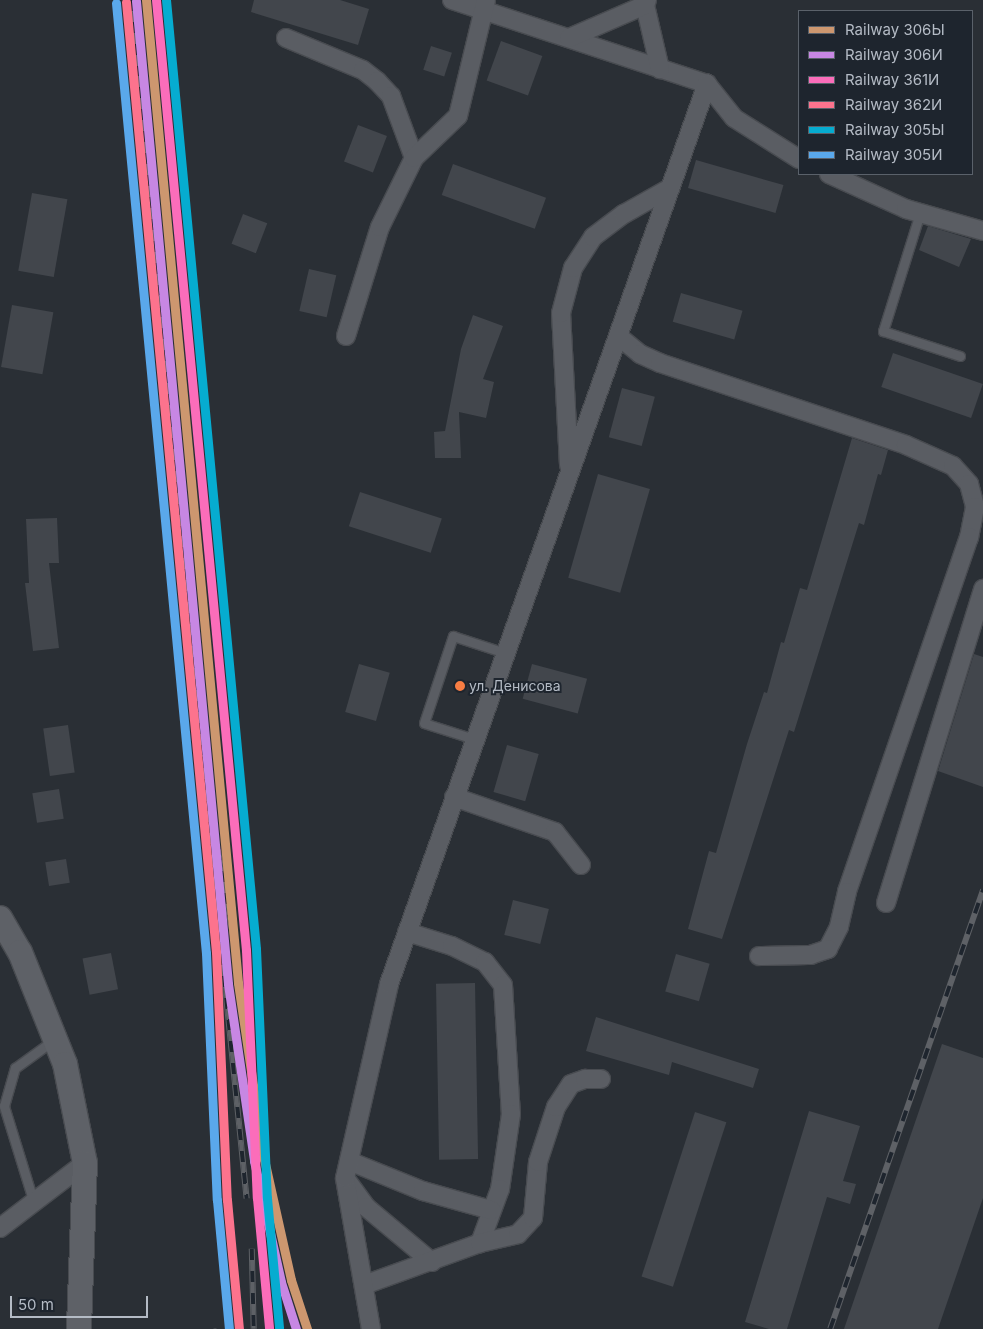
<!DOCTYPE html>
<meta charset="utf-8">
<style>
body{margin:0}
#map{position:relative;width:983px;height:1329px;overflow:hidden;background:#2a2f35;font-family:Inter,sans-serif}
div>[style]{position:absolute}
.building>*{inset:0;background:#42464c;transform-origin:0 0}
.path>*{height:3px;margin-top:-1.5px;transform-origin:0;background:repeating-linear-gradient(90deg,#585c60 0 4px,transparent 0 8px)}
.roads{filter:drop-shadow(1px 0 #484b50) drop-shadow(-1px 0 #484b50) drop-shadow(0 1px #484b50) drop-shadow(0 -1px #484b50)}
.service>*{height:9px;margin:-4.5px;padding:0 4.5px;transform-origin:4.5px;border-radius:4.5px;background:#5a5d63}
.minor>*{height:18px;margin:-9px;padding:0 9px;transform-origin:9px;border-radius:9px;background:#5a5d63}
.secondary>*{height:24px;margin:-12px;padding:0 12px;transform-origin:12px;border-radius:12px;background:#5e6167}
.rail>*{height:5.5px;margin-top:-2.75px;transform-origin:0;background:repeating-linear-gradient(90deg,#1e252e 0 11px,#5e6166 0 22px);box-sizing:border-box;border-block:1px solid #5e6166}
.rail-1>*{height:9px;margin:-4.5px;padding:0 4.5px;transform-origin:4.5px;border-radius:4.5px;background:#cd976f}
.rail-2>*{height:9px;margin:-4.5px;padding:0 4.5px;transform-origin:4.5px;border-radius:4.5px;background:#c787e3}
.rail-3>*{height:9px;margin:-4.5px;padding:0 4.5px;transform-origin:4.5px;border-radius:4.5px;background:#fb6dba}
.rail-4>*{height:9px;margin:-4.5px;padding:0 4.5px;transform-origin:4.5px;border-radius:4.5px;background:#fc738d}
.rail-5>*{height:9px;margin:-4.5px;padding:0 4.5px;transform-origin:4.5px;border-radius:4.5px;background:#06acd0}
.rail-6>*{height:9px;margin:-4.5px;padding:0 4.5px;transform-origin:4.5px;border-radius:4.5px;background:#5aa8eb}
.dots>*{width:14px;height:14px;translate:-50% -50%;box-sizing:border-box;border:2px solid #1e252e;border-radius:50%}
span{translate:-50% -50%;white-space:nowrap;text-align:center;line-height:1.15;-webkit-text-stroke:4px #1e252e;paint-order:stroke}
.bus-label{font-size:14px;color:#b4bbc5}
.left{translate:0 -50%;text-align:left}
.legend{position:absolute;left:798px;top:10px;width:175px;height:165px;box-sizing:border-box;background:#1e252e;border:1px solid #5a616a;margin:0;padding:6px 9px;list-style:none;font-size:15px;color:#b4bbc5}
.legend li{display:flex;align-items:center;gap:10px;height:25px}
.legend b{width:25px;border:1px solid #5a616a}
.scale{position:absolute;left:10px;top:1296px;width:138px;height:22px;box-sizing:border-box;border:2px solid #b4bbc5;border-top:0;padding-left:6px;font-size:15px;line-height:18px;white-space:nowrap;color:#b4bbc5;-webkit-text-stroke:4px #1e252e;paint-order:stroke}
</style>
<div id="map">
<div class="building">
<div style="clip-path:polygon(254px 0,340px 0,369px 9px,358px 45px,251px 12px)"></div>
<div style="left:501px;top:41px;width:44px;height:42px;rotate:20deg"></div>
<div style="left:431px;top:46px;width:22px;height:25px;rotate:18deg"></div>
<div style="left:358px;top:125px;width:31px;height:39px;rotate:21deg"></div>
<div style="left:696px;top:160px;width:91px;height:29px;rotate:16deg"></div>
<div style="left:453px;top:164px;width:99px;height:33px;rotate:20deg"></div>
<div style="left:32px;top:193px;width:36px;height:79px;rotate:10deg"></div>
<div style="left:243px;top:214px;width:26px;height:32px;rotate:21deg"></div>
<div style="clip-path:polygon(928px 226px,971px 239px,959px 267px,919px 250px)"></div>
<div style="left:309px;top:269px;width:28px;height:43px;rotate:13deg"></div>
<div style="left:681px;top:293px;width:64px;height:30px;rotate:16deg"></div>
<div style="left:12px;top:305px;width:42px;height:63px;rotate:10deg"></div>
<div style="clip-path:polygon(473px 315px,503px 326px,483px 379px,494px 382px,486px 418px,459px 412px,461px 458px,435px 458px,434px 432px,445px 431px,461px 349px)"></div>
<div style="left:893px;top:353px;width:95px;height:36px;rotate:19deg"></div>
<div style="left:622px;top:388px;width:34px;height:51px;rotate:15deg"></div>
<div style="clip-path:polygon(852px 438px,888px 450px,881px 475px,878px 474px,864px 525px,859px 523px,794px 732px,789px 730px,722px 939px,688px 929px,709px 851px,716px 853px,747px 744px,764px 692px,767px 693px,781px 642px,784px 643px,800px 588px,807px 590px)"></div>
<div style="left:598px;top:474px;width:54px;height:108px;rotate:16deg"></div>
<div style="left:360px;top:492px;width:86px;height:36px;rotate:18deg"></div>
<div style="clip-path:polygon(57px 518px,59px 563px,49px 563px,59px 648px,33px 651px,25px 583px,29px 583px,26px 519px)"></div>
<div style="clip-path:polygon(974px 654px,983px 657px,983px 787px,938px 771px)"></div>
<div style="left:359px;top:664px;width:32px;height:50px;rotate:16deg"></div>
<div style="left:532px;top:664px;width:57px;height:36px;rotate:15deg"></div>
<div style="left:68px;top:725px;width:48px;height:25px;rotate:82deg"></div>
<div style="left:507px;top:745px;width:33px;height:49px;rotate:16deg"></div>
<div style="left:59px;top:789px;width:30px;height:27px;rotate:81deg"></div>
<div style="left:66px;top:859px;width:24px;height:21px;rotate:81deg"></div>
<div style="left:513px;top:900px;width:37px;height:36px;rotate:14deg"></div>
<div style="left:111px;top:953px;width:37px;height:29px;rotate:79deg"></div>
<div style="left:676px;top:954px;width:35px;height:39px;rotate:16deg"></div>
<div style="left:475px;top:983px;width:176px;height:39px;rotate:89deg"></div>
<div style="clip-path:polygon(596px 1017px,759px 1069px,753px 1088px,672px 1062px,669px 1075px,586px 1051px)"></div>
<div style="clip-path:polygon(942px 1044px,983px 1058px,983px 1198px,938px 1329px,844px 1329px)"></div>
<div style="clip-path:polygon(809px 1111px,860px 1126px,843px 1181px,856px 1184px,850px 1204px,827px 1197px,787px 1329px,769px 1329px,745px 1322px)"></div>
<div style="left:695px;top:1112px;width:33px;height:173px;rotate:18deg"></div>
</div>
<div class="path">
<div style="left:215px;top:1328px;width:1px;rotate:90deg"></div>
</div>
<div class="roads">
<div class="service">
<div style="left:920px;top:213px;width:124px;rotate:107.4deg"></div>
<div style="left:883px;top:331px;width:81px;rotate:18deg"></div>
<div style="left:474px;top:739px;width:52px;rotate:-162.3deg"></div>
<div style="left:424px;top:723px;width:92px;rotate:-71.6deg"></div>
<div style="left:453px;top:636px;width:55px;rotate:18.1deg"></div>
<div style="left:34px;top:1203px;width:102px;rotate:-107.2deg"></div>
<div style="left:4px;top:1106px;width:40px;rotate:-74deg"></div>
<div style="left:15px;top:1068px;width:49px;rotate:-35.9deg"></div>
</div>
<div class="minor">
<div style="left:452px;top:0;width:268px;rotate:18.2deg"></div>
<div style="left:707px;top:84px;width:43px;rotate:51.5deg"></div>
<div style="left:734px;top:118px;width:77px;rotate:32.2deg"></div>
<div style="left:647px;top:0;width:5px;rotate:112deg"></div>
<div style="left:645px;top:5px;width:66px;rotate:76.8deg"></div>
<div style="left:286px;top:38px;width:83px;rotate:22.6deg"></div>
<div style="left:363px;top:70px;width:18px;rotate:38deg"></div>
<div style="left:377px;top:81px;width:21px;rotate:47deg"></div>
<div style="left:391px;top:96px;width:66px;rotate:69.6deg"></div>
<div style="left:569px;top:38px;width:83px;rotate:-23.5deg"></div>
<div style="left:829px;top:174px;width:85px;rotate:24.4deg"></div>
<div style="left:906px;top:209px;width:80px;rotate:15.9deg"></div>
<div style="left:346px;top:336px;width:114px;rotate:-72.7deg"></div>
<div style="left:380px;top:227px;width:77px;rotate:-63.8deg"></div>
<div style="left:414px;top:158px;width:61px;rotate:-43.7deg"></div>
<div style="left:458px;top:116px;width:119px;rotate:-76.4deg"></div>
<div style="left:618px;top:336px;width:28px;rotate:39deg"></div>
<div style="left:640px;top:354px;width:22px;rotate:24deg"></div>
<div style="left:660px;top:363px;width:259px;rotate:18.4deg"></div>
<div style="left:906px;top:445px;width:51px;rotate:24.1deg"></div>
<div style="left:953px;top:466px;width:24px;rotate:48deg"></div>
<div style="left:969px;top:484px;width:24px;rotate:75deg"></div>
<div style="left:975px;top:507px;width:31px;rotate:101deg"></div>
<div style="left:969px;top:537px;width:375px;rotate:109deg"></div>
<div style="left:847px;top:892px;width:36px;rotate:103deg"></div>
<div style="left:839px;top:927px;width:25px;rotate:117deg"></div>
<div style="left:828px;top:949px;width:18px;rotate:161deg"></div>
<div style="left:811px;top:955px;width:52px;rotate:178.9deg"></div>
<div style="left:569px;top:465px;width:152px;rotate:-93deg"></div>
<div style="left:561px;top:313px;width:47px;rotate:-75.1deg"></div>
<div style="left:573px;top:268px;width:37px;rotate:-57deg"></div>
<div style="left:593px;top:237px;width:39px;rotate:-37deg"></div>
<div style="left:624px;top:214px;width:53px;rotate:-29.5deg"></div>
<div style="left:454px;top:797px;width:107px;rotate:19.1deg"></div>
<div style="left:555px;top:832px;width:42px;rotate:51.8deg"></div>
<div style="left:886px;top:903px;width:329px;rotate:-72.8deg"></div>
<div style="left:407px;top:932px;width:47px;rotate:17.3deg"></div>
<div style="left:452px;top:946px;width:37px;rotate:26deg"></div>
<div style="left:485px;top:962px;width:29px;rotate:52deg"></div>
<div style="left:503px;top:985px;width:129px;rotate:86.5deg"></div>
<div style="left:511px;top:1114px;width:76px;rotate:98.3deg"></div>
<div style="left:500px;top:1189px;width:58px;rotate:110.3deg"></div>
<div style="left:349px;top:1161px;width:80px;rotate:22.1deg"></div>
<div style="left:423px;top:1191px;width:71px;rotate:15.6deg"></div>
<div style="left:348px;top:1182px;width:31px;rotate:54deg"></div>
<div style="left:366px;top:1207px;width:86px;rotate:39.8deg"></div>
<div style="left:0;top:1228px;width:107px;rotate:-37.4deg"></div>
<div style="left:364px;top:1285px;width:123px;rotate:-19.9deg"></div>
<div style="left:480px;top:1243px;width:39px;rotate:-13deg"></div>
<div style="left:518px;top:1234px;width:22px;rotate:-47deg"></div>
<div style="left:533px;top:1218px;width:56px;rotate:-84.9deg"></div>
<div style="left:538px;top:1162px;width:58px;rotate:-71.9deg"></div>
<div style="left:556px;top:1107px;width:27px;rotate:-57deg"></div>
<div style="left:571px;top:1084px;width:15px;rotate:-20deg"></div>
<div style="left:585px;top:1079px;width:16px"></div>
<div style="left:371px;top:1329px;width:153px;rotate:-99.8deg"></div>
<div style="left:345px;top:1178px;width:199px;rotate:-77.2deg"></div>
<div style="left:389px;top:984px;width:955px;rotate:-70.54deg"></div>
</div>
<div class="secondary">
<div style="left:0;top:918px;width:39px;rotate:60deg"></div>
<div style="left:20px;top:952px;width:121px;rotate:68.1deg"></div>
<div style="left:65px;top:1064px;width:101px;rotate:78.6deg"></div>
<div style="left:85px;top:1163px;width:166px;rotate:92.1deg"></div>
</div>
</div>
<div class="rail">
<div style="left:132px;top:0;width:760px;rotate:84.72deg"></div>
<div style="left:202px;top:757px;width:444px;rotate:84.2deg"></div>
<div style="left:218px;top:850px;width:103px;rotate:79.9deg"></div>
<div style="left:252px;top:1249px;width:80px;rotate:88.6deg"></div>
<div style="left:830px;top:1329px;width:465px;rotate:-70.8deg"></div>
</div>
<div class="rail-1">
<div style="left:146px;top:0;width:987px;rotate:84.65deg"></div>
<div style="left:238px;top:983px;width:178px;rotate:81.6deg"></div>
<div style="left:264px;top:1159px;width:124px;rotate:77.4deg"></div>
<div style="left:291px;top:1280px;width:52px;rotate:71.9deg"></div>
</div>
<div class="rail-2">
<div style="left:136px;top:1px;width:987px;rotate:84.65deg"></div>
<div style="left:228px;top:984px;width:179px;rotate:81.6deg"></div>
<div style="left:254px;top:1161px;width:124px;rotate:77.4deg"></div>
<div style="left:281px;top:1282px;width:49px;rotate:72.3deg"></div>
</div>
<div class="rail-3">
<div style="left:156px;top:0;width:954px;rotate:84.59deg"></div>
<div style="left:246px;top:950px;width:248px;rotate:87.5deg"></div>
<div style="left:257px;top:1198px;width:131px;rotate:84.7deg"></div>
</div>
<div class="rail-4">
<div style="left:126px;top:2px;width:954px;rotate:84.59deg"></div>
<div style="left:216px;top:952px;width:248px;rotate:87.5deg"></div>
<div style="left:227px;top:1200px;width:130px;rotate:84.7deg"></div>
</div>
<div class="rail-5">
<div style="left:166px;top:0;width:953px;rotate:84.58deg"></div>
<div style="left:256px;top:949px;width:249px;rotate:87.5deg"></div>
<div style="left:267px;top:1198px;width:130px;rotate:84.7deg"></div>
</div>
<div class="rail-6">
<div style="left:116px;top:3px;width:954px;rotate:84.59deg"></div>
<div style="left:206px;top:953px;width:247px;rotate:87.5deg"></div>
<div style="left:217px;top:1200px;width:130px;rotate:84.7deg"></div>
</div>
<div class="dots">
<div style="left:460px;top:686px;background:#f77d43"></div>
</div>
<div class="bus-label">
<span class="left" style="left:469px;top:686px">ул. Денисова</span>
</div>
<ul class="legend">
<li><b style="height:6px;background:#cd976f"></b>Railway 306Ы</li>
<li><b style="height:6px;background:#c787e3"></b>Railway 306И</li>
<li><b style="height:6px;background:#fb6dba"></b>Railway 361И</li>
<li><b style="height:6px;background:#fc738d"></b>Railway 362И</li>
<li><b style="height:6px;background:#06acd0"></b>Railway 305Ы</li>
<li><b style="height:6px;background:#5aa8eb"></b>Railway 305И</li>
</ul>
<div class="scale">50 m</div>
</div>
